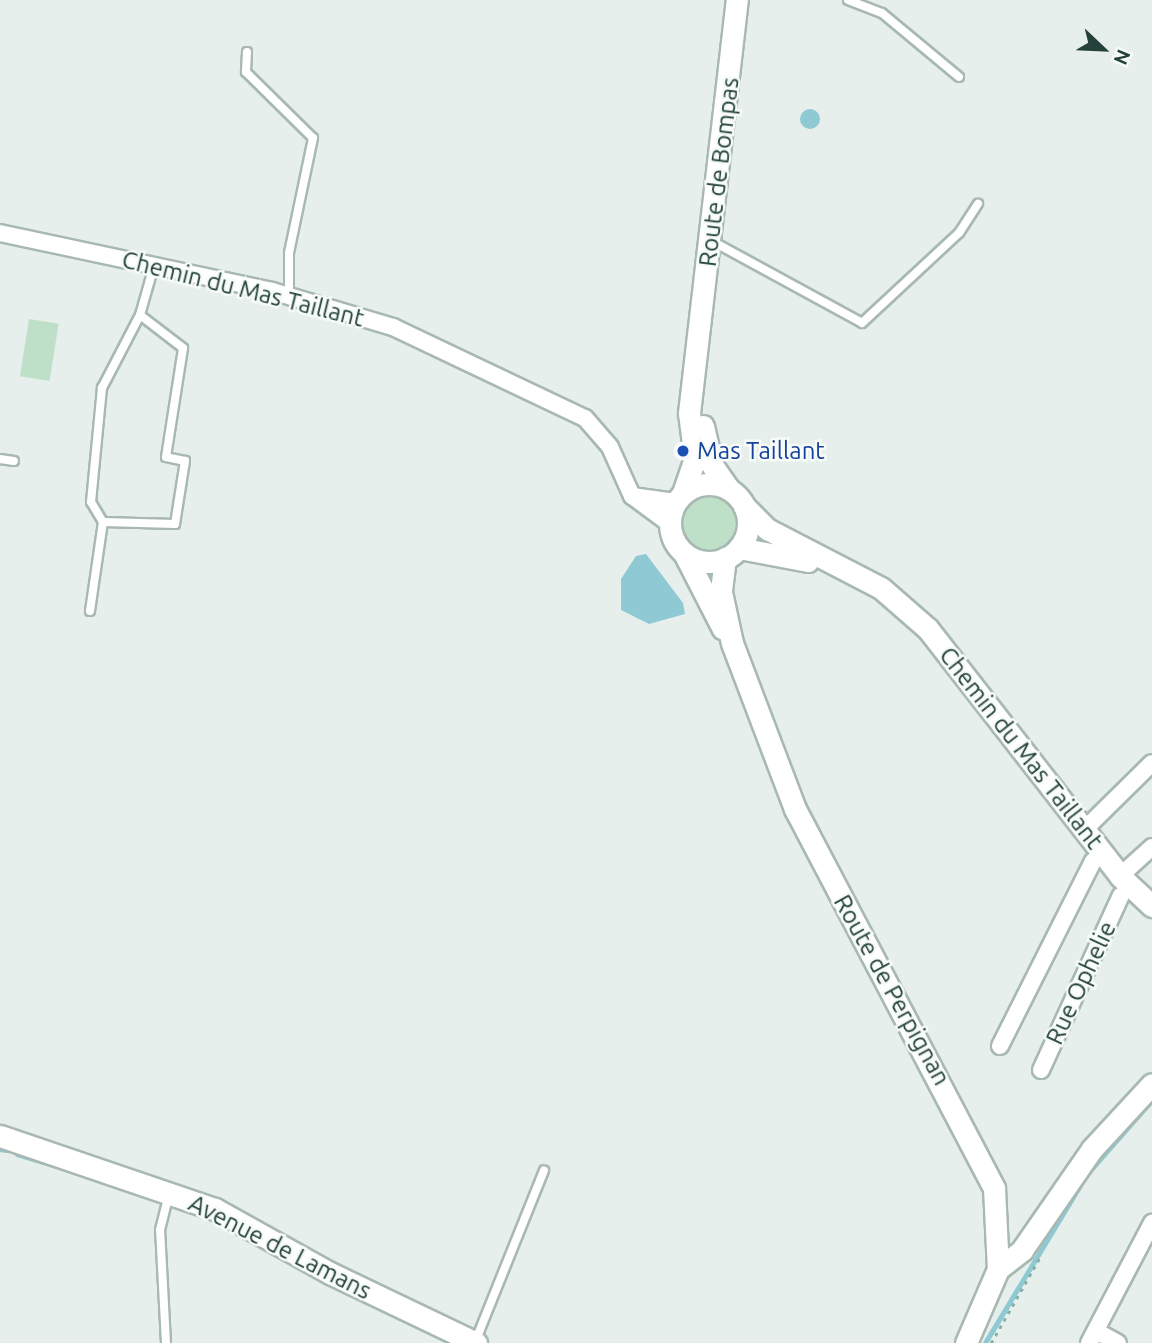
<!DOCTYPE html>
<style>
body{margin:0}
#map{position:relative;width:1152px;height:1343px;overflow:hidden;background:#e6efeb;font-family:Ubuntu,sans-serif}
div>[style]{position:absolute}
.green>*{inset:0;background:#bfe0c8;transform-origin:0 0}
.round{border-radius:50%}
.water>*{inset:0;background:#8ec9d4}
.stream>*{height:4.5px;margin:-2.25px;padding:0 2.25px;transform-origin:2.25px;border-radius:2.25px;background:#8ec9d4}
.path>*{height:2.5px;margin-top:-1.25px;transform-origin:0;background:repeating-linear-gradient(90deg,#86b3a5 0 3.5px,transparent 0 8.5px)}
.roads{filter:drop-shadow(2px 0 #a8b8b2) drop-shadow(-2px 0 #a8b8b2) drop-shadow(0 2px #a8b8b2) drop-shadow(0 -2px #a8b8b2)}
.service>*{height:8px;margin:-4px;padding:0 4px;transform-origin:4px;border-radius:4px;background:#fff}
.minor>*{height:16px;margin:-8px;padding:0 8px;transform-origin:8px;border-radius:8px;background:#fff}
.secondary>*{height:21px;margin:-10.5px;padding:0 10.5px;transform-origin:10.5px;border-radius:10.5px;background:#fff}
.secondary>.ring{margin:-10.5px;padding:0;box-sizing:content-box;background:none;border:21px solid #fff;border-radius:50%}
.dots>*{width:19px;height:19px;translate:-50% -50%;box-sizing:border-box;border:4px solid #f7fbf9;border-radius:50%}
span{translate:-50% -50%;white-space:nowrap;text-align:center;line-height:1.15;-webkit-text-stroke:5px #f7fbf9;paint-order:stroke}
.street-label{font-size:24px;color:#24423a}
.transit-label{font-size:24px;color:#164399}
.left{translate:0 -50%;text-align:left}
.north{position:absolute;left:1068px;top:14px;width:70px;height:70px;-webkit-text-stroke:5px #f7fbf9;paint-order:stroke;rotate:113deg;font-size:19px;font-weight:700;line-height:28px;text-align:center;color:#24423a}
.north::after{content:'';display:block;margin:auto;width:24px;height:32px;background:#24423a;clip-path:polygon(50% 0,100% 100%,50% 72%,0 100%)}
</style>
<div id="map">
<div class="green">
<div style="left:29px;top:319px;width:30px;height:58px;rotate:9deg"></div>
<div class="round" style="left:680px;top:495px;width:56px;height:56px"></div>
</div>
<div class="water">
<div class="round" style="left:800px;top:109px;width:20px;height:20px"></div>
<div style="clip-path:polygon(646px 554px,683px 603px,685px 614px,649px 624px,621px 610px,621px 579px,636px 556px)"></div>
</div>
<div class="stream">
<div style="left:0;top:1149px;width:6px;rotate:9deg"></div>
<div style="left:17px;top:1154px;width:45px;rotate:16.8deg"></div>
<div style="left:985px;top:1343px;width:197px;rotate:-58.9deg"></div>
<div style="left:1087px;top:1174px;width:98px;rotate:-48.7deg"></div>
</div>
<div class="path">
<div style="left:991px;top:1343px;width:97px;rotate:-60.3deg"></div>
</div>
<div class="roads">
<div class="service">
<div style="left:848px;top:0;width:36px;rotate:21deg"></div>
<div style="left:882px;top:13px;width:100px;rotate:39.7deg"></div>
<div style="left:247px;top:52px;width:20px;rotate:93deg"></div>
<div style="left:246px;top:72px;width:94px;rotate:44.6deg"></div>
<div style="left:313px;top:138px;width:117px;rotate:101.8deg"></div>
<div style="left:289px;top:253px;width:43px;rotate:90deg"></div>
<div style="left:710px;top:240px;width:173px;rotate:28.6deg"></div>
<div style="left:862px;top:323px;width:132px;rotate:-42.9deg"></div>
<div style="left:959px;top:233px;width:35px;rotate:-57deg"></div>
<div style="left:0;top:459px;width:14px;rotate:8deg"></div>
<div style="left:103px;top:522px;width:23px;rotate:-121deg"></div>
<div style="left:91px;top:502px;width:115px;rotate:-84.5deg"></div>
<div style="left:102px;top:388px;width:82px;rotate:-62.5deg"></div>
<div style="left:90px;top:611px;width:90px;rotate:-81.7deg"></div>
<div style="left:103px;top:522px;width:72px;rotate:1.6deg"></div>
<div style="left:175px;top:524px;width:64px;rotate:-81deg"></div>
<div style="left:185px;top:461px;width:19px;rotate:-168deg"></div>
<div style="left:166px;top:457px;width:110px;rotate:-81.1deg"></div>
<div style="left:183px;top:348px;width:54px;rotate:-142.5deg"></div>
<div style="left:140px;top:315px;width:51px;rotate:-74.1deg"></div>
<div style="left:475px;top:1342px;width:185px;rotate:-68.1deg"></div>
<div style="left:166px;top:1343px;width:113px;rotate:-93deg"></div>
<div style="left:160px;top:1230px;width:37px;rotate:-76deg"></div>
</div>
<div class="minor">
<div style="left:0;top:233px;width:278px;rotate:12deg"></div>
<div style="left:272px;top:291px;width:126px;rotate:16.6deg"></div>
<div style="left:393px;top:327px;width:212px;rotate:25.4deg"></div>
<div style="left:585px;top:418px;width:38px;rotate:49deg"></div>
<div style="left:610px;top:447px;width:54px;rotate:65.8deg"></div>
<div style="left:670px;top:524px;width:47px;rotate:-143.6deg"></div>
<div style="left:632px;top:496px;width:44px;rotate:7.8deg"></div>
<div style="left:1084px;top:830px;width:95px;rotate:-44.6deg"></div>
<div style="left:1120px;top:876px;width:43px;rotate:-42.2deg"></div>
<div style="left:1000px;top:1046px;width:207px;rotate:-63.3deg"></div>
<div style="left:1041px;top:1070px;width:192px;rotate:-65.4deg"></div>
<div style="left:1096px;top:1331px;width:25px;rotate:29deg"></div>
<div style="left:1089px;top:1343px;width:136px;rotate:-62.3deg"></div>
</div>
<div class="secondary">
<div style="left:703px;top:426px;width:40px;rotate:77deg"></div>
<div style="left:712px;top:465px;width:28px;rotate:55deg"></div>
<div class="ring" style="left:670px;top:484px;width:57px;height:57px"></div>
<div style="left:683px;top:493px;width:36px;rotate:-71deg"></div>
<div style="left:695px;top:459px;width:46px;rotate:-97.4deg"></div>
<div style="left:689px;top:413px;width:416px;rotate:-83.4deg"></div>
<div style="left:744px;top:506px;width:33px;rotate:45deg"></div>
<div style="left:767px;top:529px;width:128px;rotate:27.4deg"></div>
<div style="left:881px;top:588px;width:62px;rotate:41.1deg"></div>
<div style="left:928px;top:629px;width:313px;rotate:52.1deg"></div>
<div style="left:1120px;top:876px;width:44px;rotate:43.2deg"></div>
<div style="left:739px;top:548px;width:70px;rotate:10.7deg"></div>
<div style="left:684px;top:553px;width:85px;rotate:62.8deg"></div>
<div style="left:725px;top:558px;width:34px;rotate:97deg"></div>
<div style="left:721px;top:592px;width:52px;rotate:77.8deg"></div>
<div style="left:732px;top:643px;width:178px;rotate:69.2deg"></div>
<div style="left:795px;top:809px;width:428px;rotate:62.3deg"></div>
<div style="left:994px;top:1188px;width:81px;rotate:87.2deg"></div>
<div style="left:998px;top:1269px;width:81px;rotate:113.4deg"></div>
<div style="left:0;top:1136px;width:227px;rotate:18.8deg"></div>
<div style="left:215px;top:1209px;width:132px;rotate:29.1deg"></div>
<div style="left:330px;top:1273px;width:162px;rotate:25.6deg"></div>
<div style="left:998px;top:1269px;width:31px;rotate:-38deg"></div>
<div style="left:1022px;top:1250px;width:123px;rotate:-55.3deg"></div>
<div style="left:1092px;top:1149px;width:88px;rotate:-47.3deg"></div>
</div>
</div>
<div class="dots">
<div style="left:683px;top:451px;background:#1a4fb4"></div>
</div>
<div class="street-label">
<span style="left:719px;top:172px;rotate:-83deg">Route de Bompas</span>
<span style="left:243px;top:289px;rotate:14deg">Chemin du Mas Taillant</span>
<span style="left:1021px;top:748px;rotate:52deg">Chemin du Mas Taillant</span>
<span style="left:1081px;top:983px;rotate:-65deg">Rue Ophelie</span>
<span style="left:892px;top:990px;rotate:61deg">Route de Perpignan</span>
<span style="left:280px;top:1247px;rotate:27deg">Avenue de Lamans</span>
</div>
<div class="transit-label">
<span class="left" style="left:697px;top:451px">Mas Taillant</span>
</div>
<div class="north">N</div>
</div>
